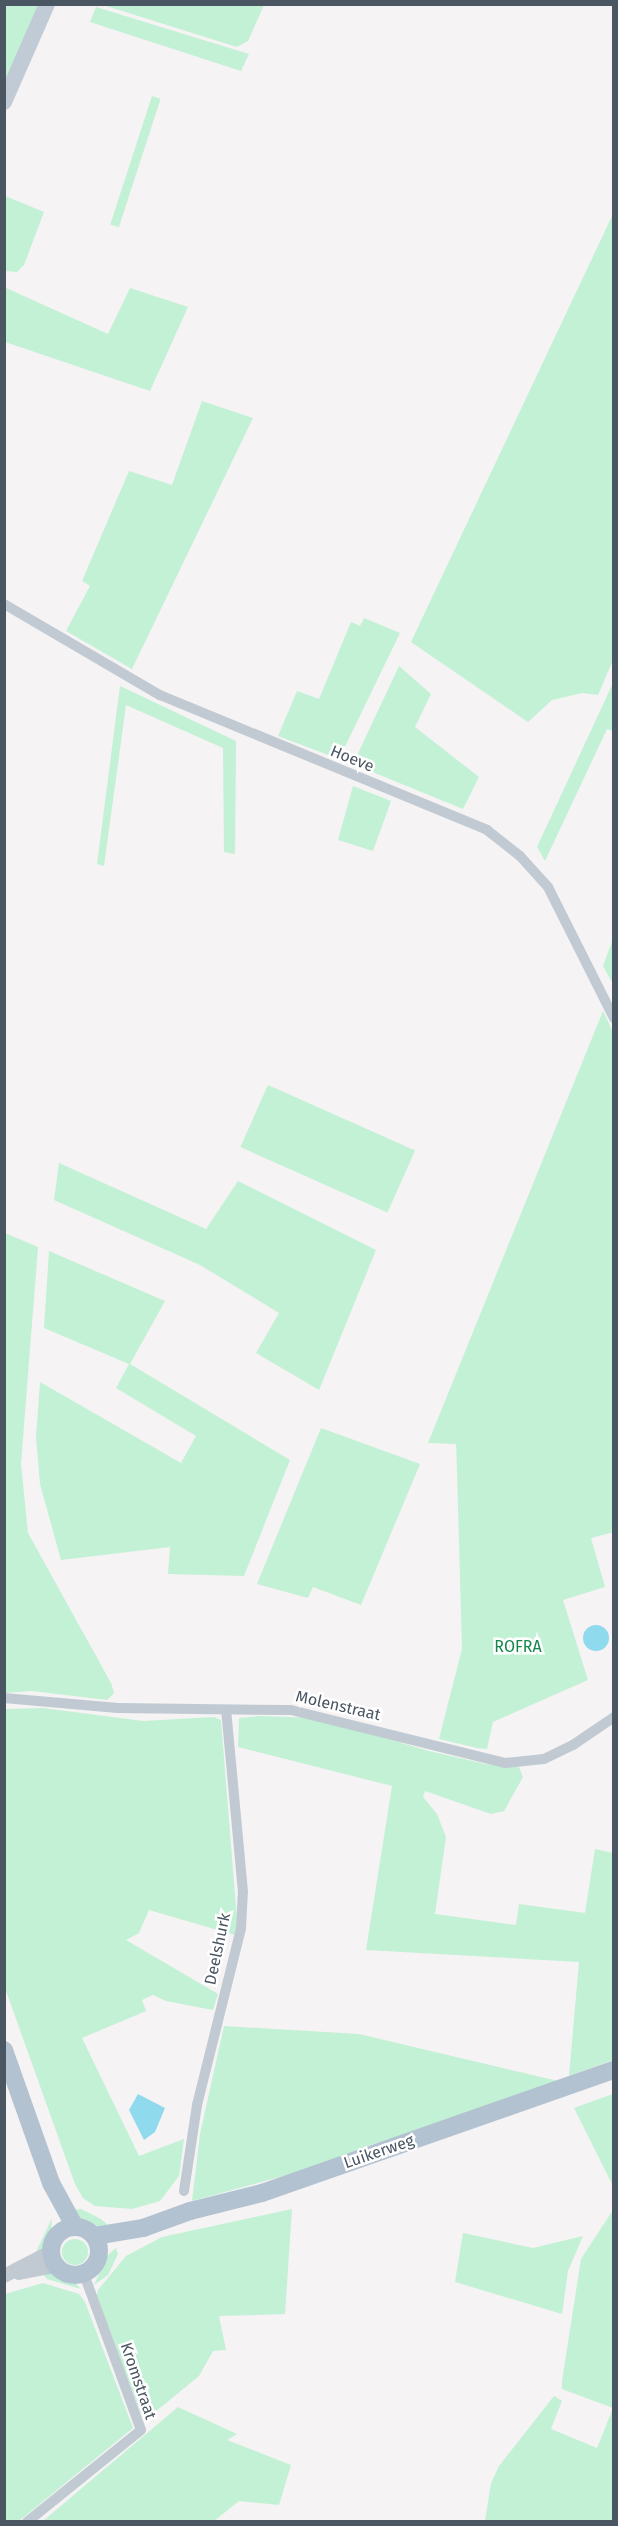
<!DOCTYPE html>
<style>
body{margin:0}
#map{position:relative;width:618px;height:2526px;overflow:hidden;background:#f5f3f3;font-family:"Fira Sans",sans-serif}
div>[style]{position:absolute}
.green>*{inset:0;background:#c3f1d5;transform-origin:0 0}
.round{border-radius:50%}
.water>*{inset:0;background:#90daee}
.minor>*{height:10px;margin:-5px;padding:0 5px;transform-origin:5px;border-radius:5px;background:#c1cad2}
.tertiary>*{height:14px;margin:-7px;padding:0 7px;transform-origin:7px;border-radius:7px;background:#c1cad2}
.secondary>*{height:16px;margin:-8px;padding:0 8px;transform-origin:8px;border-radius:8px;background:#c1cbd6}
.primary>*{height:18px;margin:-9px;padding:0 9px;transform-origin:9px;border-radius:9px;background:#b3c2d1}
.primary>.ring{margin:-9px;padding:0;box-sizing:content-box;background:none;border:18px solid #b3c2d1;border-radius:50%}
span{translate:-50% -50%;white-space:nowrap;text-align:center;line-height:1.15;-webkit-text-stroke:5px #fff;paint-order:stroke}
.street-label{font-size:16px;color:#4a5661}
.park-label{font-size:16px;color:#17864f}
.frame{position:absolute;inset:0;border:6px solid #4a5661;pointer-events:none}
</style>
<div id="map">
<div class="green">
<div style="clip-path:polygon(4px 5px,40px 5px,4px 87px)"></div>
<div style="clip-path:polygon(103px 5px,264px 5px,248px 41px,237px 47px)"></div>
<div style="clip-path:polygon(96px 7px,249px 54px,241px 71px,90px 22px)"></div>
<div style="left:152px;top:96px;width:9px;height:135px;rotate:18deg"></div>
<div style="clip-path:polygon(5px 196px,44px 212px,24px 265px,17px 272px,5px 271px)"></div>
<div style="clip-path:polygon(613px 214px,613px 660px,598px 695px,582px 693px,552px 700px,528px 722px,411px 642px)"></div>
<div style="clip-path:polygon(4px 287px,108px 334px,130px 288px,188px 307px,150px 391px,5px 342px)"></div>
<div style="clip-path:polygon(202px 401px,253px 418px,132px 669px,66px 631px,90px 586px,82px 581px,129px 471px,172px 485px)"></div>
<div style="clip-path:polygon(364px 618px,400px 633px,339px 759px,278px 736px,297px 691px,319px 699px,351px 622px,360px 626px)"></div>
<div style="clip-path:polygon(399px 666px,431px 694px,415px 727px,479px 777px,463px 809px,353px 764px)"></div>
<div style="clip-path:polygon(613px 683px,613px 731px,607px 729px,545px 861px,537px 847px)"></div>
<div style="clip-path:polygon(120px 686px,236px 741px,235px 854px,224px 852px,223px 748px,126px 705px,104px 866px,97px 864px)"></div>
<div style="clip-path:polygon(353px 786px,391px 801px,373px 851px,338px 840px)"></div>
<div style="clip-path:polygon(613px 939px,614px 982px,613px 984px,603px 966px)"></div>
<div style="clip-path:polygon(603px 1011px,614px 1034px,614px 1532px,591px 1538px,605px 1587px,563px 1600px,588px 1680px,493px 1722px,487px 1749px,477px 1748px,439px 1739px,462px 1649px,457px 1470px,456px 1444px,428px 1443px)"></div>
<div style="left:268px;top:1085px;width:161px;height:68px;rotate:24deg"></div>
<div style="clip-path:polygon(59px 1163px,206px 1229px,238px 1181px,376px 1250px,319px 1390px,256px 1353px,279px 1313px,200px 1265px,54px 1200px)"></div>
<div style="clip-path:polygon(5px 1233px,38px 1247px,21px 1464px,28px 1533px,111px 1683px,114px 1693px,107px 1700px,32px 1691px,5px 1693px)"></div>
<div style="clip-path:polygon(49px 1251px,165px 1301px,130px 1364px,290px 1460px,244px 1576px,168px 1574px,170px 1547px,61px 1560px,40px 1484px,36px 1437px,40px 1382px,181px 1463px,196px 1436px,116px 1388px,129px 1364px,44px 1328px)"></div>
<div style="clip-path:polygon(321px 1428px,420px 1464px,361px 1605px,313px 1587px,308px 1598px,257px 1584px)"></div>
<div style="clip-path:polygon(43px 1708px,143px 1721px,214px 1717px,221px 1720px,237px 1920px,235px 1935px,149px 1910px,139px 1933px,126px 1940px,218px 1994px,213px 2010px,166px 2001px,153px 1995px,142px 2000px,146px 2011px,82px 2038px,139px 2156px,184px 2139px,179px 2176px,160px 2201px,132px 2209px,95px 2206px,83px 2198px,75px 2184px,5px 1988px,4px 1709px)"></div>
<div style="clip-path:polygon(260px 1716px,317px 1718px,429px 1751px,486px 1764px,519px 1767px,523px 1777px,504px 1811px,491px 1814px,425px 1791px,423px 1797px,437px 1814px,446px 1837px,435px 1914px,516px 1925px,519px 1904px,585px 1913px,595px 1849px,613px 1853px,613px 2060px,569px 2076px,579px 1962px,366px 1950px,392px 1786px,238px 1747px,239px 1718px)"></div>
<div style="clip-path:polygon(224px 2026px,359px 2034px,558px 2081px,453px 2120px,367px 2146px,346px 2159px,192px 2201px,200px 2134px)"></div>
<div style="clip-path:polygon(613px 2094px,614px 2094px,613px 2186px,574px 2108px)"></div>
<div style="clip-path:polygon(81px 2209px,101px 2219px,108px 2225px,99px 2230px,83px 2221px,73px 2210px)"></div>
<div style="clip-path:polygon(292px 2209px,285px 2314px,219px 2316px,226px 2350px,213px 2351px,199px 2376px,144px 2421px,96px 2300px,98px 2290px,126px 2256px,162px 2237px)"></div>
<div style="clip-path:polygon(613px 2210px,614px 2408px,613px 2408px,562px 2389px,562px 2381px,581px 2259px)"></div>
<div style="clip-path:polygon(52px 2218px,51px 2234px,42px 2249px,36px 2252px)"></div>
<div style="clip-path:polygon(463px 2233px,533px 2248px,583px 2236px,568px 2271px,562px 2314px,455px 2282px)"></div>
<div class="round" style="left:62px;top:2239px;width:26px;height:26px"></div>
<div style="clip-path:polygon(116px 2248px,118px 2254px,108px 2275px,94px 2285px,106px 2257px)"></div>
<div style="clip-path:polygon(51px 2273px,73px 2281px,81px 2289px,47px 2279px,43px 2274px)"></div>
<div style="clip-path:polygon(43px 2283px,79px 2294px,85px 2302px,133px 2428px,19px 2521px,5px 2522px,5px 2294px)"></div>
<div style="clip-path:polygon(554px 2396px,562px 2401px,551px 2429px,597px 2448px,613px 2408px,613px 2521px,485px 2521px,491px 2483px,499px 2466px)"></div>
<div style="clip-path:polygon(178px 2407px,237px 2434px,227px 2440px,291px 2465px,279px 2505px,239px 2501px,214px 2521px,43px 2521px)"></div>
</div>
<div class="water">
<div class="round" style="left:583px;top:1625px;width:26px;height:26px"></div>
<div style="clip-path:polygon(138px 2094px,165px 2108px,155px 2132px,144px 2140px,129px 2110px)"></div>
</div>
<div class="minor">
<div style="left:4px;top:604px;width:181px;rotate:30.3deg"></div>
<div style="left:160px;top:695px;width:354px;rotate:22.4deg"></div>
<div style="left:487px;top:830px;width:42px;rotate:38.2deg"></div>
<div style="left:520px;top:856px;width:42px;rotate:47.9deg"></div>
<div style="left:548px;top:887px;width:147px;rotate:63.3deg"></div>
<div style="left:4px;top:1698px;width:114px;rotate:5deg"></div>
<div style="left:118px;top:1708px;width:173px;rotate:0.7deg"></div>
<div style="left:291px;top:1710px;width:220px;rotate:13.9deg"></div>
<div style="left:505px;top:1763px;width:39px;rotate:-6deg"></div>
<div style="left:544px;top:1759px;width:32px;rotate:-26deg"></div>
<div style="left:573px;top:1745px;width:50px;rotate:-34.3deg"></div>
<div style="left:184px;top:2191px;width:87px;rotate:-81.4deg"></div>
<div style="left:197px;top:2105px;width:182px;rotate:-76deg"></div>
<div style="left:241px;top:1928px;width:36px;rotate:-87deg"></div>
<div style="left:243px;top:1892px;width:183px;rotate:-95.3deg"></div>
<div style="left:27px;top:2522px;width:146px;rotate:-38.9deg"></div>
<div style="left:141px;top:2430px;width:166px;rotate:-110.1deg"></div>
</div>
<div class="tertiary">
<div style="left:19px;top:2273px;width:38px;rotate:-11deg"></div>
<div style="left:4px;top:2276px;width:53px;rotate:-27.1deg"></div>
</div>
<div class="secondary">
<div style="left:4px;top:102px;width:107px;rotate:-66.3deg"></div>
</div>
<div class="primary">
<div style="left:4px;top:2050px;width:141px;rotate:70.5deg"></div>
<div style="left:51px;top:2183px;width:50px;rotate:61.4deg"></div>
<div class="ring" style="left:51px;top:2227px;width:30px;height:30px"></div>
<div style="left:95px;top:2236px;width:49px;rotate:-9.5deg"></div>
<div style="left:143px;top:2228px;width:50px;rotate:-19.9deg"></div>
<div style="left:190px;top:2211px;width:74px;rotate:-14deg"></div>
<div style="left:262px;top:2193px;width:373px;rotate:-19.3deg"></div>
</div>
<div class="street-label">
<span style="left:352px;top:759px;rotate:22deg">Hoeve</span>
<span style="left:338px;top:1706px;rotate:13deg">Molenstraat</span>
<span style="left:218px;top:1949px;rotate:-78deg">Deelshurk</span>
<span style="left:379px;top:2152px;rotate:-19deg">Luikerweg</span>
<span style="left:138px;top:2381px;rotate:71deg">Kromstraat</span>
</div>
<div class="park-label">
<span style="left:518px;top:1647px">ROFRA</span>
</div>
<div class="frame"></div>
</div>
